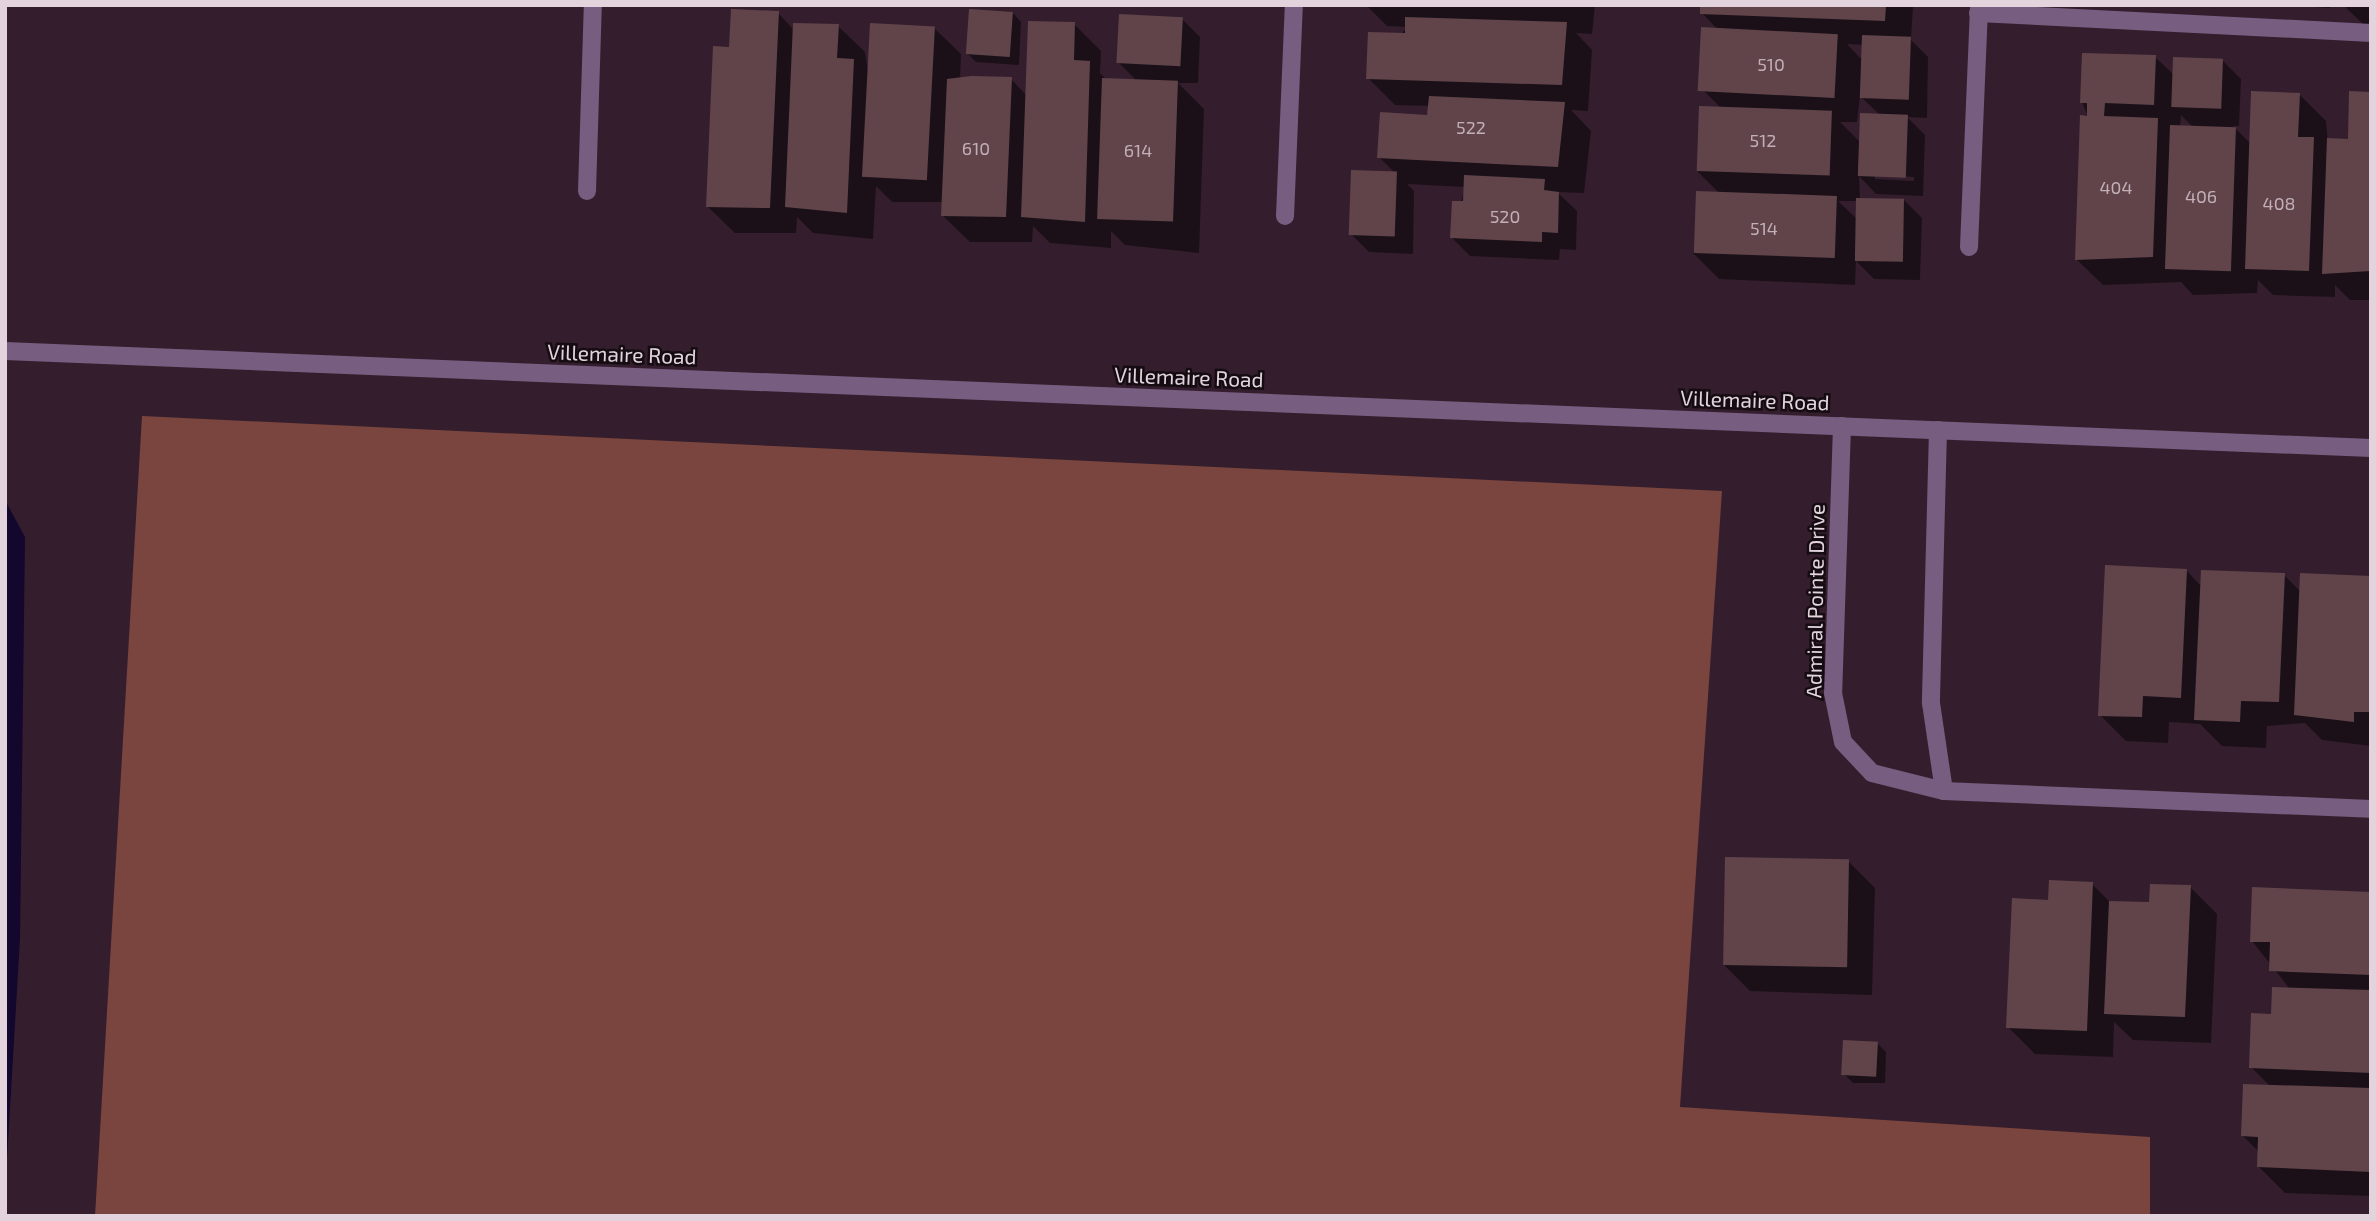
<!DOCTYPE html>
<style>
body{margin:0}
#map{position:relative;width:2376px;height:1221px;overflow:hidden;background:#341e2d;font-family:"Exo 2",sans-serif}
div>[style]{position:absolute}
.forest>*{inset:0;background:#7a453e}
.water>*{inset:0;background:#14072e}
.shadow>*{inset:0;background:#0007}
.building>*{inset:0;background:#60444a;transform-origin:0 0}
.minor>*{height:18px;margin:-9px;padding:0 9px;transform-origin:9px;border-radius:9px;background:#775e80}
span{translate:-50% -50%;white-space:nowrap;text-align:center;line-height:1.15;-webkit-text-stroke:5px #150c12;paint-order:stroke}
.number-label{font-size:18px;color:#c2afb8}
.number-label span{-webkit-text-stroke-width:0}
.street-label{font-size:21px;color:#e2d3dc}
.frame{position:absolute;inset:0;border:7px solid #e2d3dc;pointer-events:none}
</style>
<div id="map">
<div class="forest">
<div style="clip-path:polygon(142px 416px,1722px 491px,1680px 1107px,2150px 1137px,2150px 1216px,95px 1216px)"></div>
</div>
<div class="water">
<div style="clip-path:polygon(5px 500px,25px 537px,20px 939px,5px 1193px)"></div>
</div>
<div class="shadow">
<div style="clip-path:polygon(1366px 5px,1595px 5px,1592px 34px,1576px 33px,1592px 50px,1588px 111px,1571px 110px,1591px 131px,1584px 193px,1557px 192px,1577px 211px,1576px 250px,1560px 249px,1559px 260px,1470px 256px,1452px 238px,1465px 187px,1407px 184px,1414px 191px,1413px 254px,1369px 252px,1351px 234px,1395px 173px,1379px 157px,1429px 117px,1430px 106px,1395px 105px,1368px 78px,1407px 27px,1387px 26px)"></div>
<div style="clip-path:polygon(evenodd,1703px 5px,1913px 5px,1911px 40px,1928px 57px,1927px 118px,1907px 117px,1925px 135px,1923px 196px,1876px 194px,1859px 176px,1860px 199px,1904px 200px,1922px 218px,1920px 280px,1874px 279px,1856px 261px,1855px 285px,1719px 279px,1693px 253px,1719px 193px,1697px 171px,1722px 109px,1704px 91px,1718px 30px,1702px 13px,1703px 5px,1847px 44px,1864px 45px,1863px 61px,1847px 44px,1703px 5px,1860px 96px,1880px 115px,1860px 142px,1840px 122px,1857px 122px,1860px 96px,1703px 5px,1875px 175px,1914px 177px,1914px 181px,1875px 179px,1875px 175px,1703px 5px,1838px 201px,1858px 201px,1857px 219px,1838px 201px)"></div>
<div style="clip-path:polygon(2284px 5px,2330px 5px,2330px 8px)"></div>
<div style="clip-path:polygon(2343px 5px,2371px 5px,2371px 25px,2363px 24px)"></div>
<div style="clip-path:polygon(778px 13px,794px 30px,838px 26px,865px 52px,869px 77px,934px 28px,961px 54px,960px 81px,1011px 79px,1027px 96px,1074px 24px,1101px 51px,1100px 73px,1107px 80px,1137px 81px,1119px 63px,1182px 19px,1200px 37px,1198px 83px,1178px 83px,1204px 109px,1199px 253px,1125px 245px,1111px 231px,1111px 248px,1050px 243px,1033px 226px,1032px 242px,970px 242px,943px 216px,944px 202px,892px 202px,876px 186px,873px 239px,813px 233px,797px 217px,796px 233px,735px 233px,708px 207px,731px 49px)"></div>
<div style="clip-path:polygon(1013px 13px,1021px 22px,1019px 65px,976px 62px,967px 53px)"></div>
<div style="clip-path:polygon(evenodd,2155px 57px,2174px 75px,2223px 61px,2241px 79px,2239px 126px,2233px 126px,2251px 144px,2300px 95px,2326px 121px,2329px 154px,2349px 141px,2371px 94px,2371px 300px,2350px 300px,2335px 285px,2335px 297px,2273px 295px,2258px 280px,2257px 293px,2193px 295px,2181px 282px,2103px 285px,2076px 259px,2088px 117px,2082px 102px,2155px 57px,2181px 115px,2193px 127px,2180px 127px,2181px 115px)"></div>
<div style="clip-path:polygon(2186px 570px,2202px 587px,2284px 575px,2301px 592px,2371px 578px,2371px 746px,2322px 740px,2305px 723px,2267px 726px,2266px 748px,2222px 746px,2200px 724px,2169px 722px,2168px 743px,2126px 741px,2100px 715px)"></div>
<div style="clip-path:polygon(1848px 861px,1875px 888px,1872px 995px,1750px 991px,1724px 965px)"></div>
<div style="clip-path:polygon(2092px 884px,2111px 903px,2151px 904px,2190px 887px,2217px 914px,2211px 1043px,2133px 1040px,2114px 1022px,2113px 1057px,2035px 1054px,2008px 1027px,2050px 901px)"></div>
<div style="clip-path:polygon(2371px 894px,2371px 1196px,2285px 1193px,2258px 1166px,2259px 1152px,2243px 1136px,2270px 1086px,2251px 1067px,2290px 989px,2252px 941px)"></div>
<div style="clip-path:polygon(1877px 1043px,1886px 1052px,1885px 1083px,1853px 1083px,1844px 1074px)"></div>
</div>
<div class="building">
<div style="clip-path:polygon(1700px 5px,1886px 5px,1885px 21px,1700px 14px)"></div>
<div style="clip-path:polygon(731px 9px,779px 11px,770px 208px,706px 207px,713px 46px,729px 47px)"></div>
<div style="left:969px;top:9px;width:44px;height:45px;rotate:4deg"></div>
<div style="left:1119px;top:14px;width:64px;height:49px;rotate:3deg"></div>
<div style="clip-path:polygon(1405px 17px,1567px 22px,1562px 85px,1366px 79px,1368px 32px,1405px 33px)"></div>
<div style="clip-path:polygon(1028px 21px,1075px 22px,1074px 60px,1090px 61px,1085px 222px,1021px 217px)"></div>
<div style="clip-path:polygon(793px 23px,839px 24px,837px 58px,854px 59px,847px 213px,785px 207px)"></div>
<div style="left:870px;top:23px;width:65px;height:154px;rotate:3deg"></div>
<div style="left:1701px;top:27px;width:137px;height:64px;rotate:3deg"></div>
<div style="left:1862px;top:35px;width:49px;height:63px;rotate:2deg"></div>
<div style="clip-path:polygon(2082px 53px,2156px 55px,2154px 105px,2105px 103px,2104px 116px,2158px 118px,2153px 257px,2075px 260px,2080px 115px,2087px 116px,2087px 103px,2080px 103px)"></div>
<div style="left:2173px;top:57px;width:50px;height:50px;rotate:2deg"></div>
<div style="clip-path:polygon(971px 76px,1012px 77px,1006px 217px,941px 216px,947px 79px)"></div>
<div style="left:1102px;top:78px;width:76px;height:141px;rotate:2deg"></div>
<div style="clip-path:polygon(2251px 91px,2300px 93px,2298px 137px,2314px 137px,2309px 271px,2245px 269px)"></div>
<div style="clip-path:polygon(2349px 91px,2371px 92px,2371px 271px,2322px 274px,2327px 138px,2348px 139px)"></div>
<div style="clip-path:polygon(1429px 96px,1565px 102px,1558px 167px,1377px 158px,1380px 112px,1427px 115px)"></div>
<div style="left:1699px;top:106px;width:133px;height:65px;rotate:2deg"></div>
<div style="left:1860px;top:113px;width:48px;height:63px;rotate:2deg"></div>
<div style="left:2170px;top:125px;width:66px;height:144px;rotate:2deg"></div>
<div style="left:1351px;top:170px;width:46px;height:65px;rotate:2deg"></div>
<div style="clip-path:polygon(1464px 175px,1545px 179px,1544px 190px,1559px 192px,1558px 233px,1542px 232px,1542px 242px,1450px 238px,1452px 201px,1463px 201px)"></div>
<div style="left:1696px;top:191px;width:141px;height:62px;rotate:2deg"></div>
<div style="left:1856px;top:198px;width:48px;height:63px;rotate:1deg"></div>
<div style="clip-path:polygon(2105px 565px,2187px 569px,2181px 698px,2143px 696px,2142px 717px,2098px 716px)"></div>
<div style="clip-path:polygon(2201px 570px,2285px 573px,2279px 702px,2241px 701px,2240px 722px,2194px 720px)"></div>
<div style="clip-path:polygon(2300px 573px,2371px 576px,2371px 712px,2354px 712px,2354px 722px,2294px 715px)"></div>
<div style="left:1725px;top:857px;width:124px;height:108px;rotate:1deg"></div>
<div style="clip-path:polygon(2049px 880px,2093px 882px,2087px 1031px,2006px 1028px,2012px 898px,2048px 900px)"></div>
<div style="clip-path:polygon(2150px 884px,2191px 885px,2185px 1017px,2104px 1014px,2109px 901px,2149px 902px)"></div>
<div style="clip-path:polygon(2252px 887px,2371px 892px,2371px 975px,2269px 971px,2270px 942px,2250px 942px)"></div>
<div style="clip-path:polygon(2272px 987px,2371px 990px,2371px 1073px,2249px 1068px,2251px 1013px,2271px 1014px)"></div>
<div style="left:1843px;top:1040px;width:35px;height:35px;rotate:3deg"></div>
<div style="clip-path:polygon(2243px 1084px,2371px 1088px,2371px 1172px,2257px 1167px,2258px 1137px,2241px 1136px)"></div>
</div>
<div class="minor">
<div style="left:1978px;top:13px;width:394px;rotate:2.9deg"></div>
<div style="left:587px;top:191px;width:186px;rotate:-88.2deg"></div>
<div style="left:1285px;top:216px;width:211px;rotate:-87.6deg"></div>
<div style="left:1969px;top:247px;width:242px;rotate:-87.6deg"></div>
<div style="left:5px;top:351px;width:2368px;rotate:2.35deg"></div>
<div style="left:1842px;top:426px;width:267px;rotate:91.9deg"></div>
<div style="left:1833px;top:693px;width:50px;rotate:78.5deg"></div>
<div style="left:1843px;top:742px;width:42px;rotate:46.9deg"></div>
<div style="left:1872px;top:773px;width:74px;rotate:14deg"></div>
<div style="left:1944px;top:791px;width:427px;rotate:2.4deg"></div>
<div style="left:1938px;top:430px;width:273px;rotate:91.5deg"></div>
<div style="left:1931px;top:703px;width:89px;rotate:81.6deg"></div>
</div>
<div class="number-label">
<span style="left:1771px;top:64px">510</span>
<span style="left:1471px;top:127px">522</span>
<span style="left:1763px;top:140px">512</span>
<span style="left:976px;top:148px">610</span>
<span style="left:1138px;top:150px">614</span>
<span style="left:2116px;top:187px">404</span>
<span style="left:2201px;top:196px">406</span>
<span style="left:2279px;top:203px">408</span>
<span style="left:1505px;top:216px">520</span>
<span style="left:1764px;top:228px">514</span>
</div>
<div class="street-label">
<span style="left:622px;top:354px;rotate:2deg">Villemaire Road</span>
<span style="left:1189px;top:377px;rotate:2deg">Villemaire Road</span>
<span style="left:1755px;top:400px;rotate:2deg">Villemaire Road</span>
<span style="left:1815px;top:601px;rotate:-89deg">Admiral Pointe Drive</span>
</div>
<div class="frame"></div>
</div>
